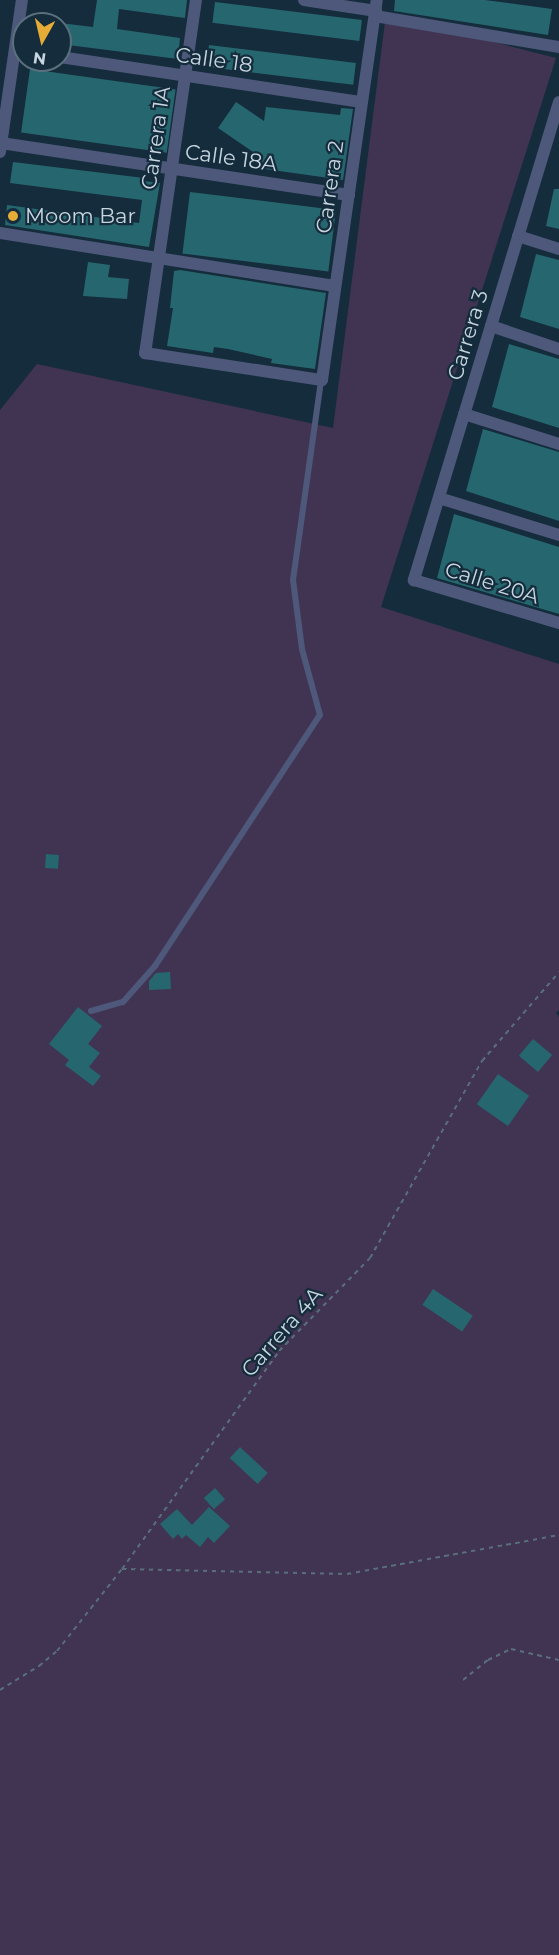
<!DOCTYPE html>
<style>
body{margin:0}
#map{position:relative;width:559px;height:1955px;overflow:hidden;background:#142c3c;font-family:Montserrat,sans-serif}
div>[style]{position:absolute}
.green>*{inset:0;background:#413453}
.building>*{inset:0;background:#26666e;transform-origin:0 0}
.path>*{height:2px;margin-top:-1px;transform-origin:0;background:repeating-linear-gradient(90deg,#596e7b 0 4.5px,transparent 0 9px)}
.service>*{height:6px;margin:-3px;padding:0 3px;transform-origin:3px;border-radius:3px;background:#4e587a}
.minor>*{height:12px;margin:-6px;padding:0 6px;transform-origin:6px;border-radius:6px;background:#4e587a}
.dots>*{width:16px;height:16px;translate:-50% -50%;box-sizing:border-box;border:3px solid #142c3c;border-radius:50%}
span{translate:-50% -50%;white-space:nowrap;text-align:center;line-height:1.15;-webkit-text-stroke:4.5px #142c3c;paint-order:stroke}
.street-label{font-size:21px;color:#c6d5df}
.poi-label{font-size:21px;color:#c6d5df}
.left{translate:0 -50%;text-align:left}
.north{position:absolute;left:12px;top:12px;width:60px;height:60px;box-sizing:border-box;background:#142c3c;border:2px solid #5b707d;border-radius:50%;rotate:188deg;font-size:16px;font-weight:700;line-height:24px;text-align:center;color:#c6d5df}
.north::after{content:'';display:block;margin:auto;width:21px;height:27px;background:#e7ac36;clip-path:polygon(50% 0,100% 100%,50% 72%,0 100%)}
</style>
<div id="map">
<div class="green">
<div style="clip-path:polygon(385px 22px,459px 33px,556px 58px,381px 607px,559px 664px,559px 1010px,556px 1013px,559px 1017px,559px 1955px,0 1955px,0 410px,37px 364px,333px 428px)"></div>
</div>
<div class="building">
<div style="clip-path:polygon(97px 0,187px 0,185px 18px,119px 9px,117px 29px,180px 38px,178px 59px,60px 44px,60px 23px,93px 27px)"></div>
<div style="clip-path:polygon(395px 0,485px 0,552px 9px,548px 35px,394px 11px)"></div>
<div style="left:215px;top:2px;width:148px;height:21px;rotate:7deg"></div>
<div style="left:209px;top:45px;width:148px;height:22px;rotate:7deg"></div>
<div style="left:30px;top:69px;width:147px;height:64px;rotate:8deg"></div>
<div style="clip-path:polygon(236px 102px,264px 121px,266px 107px,340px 115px,341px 108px,353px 109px,343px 180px,258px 168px,259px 156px,218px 128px)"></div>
<div style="clip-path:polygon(13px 162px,144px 178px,144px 181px,160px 183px,149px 247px,5px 225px,7px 205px,139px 223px,142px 200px,10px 183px)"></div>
<div style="clip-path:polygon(554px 189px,559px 189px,559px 229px,546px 226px)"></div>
<div style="left:190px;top:192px;width:147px;height:62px;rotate:7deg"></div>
<div style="clip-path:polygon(536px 254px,559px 260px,559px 329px,520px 317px)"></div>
<div style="clip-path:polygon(88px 262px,110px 265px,108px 277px,129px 279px,127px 299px,83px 296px)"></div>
<div style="clip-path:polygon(180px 270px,326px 293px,315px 369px,271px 363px,272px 359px,228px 349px,214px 347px,213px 353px,167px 346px,173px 308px,170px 308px,174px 271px)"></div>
<div style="clip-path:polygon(509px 344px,559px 359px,559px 428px,492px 407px)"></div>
<div style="clip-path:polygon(483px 429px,559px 452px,559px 521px,466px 491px)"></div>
<div style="clip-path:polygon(454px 514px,559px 547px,559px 614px,437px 578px)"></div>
<div style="left:46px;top:854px;width:13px;height:14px;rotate:4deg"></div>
<div style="clip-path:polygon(170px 972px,171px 989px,149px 990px,149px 981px,156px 973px)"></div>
<div style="clip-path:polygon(78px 1007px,102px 1026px,88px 1044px,100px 1053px,89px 1067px,101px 1076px,93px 1086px,65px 1065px,69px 1060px,49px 1044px)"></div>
<div style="left:533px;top:1039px;width:25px;height:22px;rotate:40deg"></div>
<div style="left:498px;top:1074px;width:38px;height:37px;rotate:35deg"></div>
<div style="left:433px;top:1289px;width:48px;height:19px;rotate:34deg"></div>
<div style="left:240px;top:1447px;width:38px;height:15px;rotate:43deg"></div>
<div style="left:215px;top:1488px;width:15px;height:15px;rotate:48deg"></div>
<div style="clip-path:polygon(209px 1507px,230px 1526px,214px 1543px,208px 1537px,200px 1547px,186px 1535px,182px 1539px,178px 1534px,173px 1539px,160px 1524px,177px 1509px,192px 1525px)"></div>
</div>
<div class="path">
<div style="left:122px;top:1569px;width:225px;rotate:1.3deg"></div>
<div style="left:347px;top:1574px;width:216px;rotate:-10.4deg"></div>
<div style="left:463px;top:1680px;width:32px;rotate:-39deg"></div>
<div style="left:488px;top:1660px;width:25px;rotate:-26deg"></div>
<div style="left:511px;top:1649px;width:49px;rotate:12.9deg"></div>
<div style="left:0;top:1690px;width:46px;rotate:-31.6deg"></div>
<div style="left:39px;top:1666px;width:23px;rotate:-40deg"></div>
<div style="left:57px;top:1651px;width:105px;rotate:-51.6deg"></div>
<div style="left:122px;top:1569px;width:269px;rotate:-54.2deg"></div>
<div style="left:279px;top:1351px;width:130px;rotate:-45.6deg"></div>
<div style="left:370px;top:1258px;width:227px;rotate:-60.4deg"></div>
<div style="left:482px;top:1061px;width:118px;rotate:-49.1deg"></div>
</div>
<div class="service">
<div style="left:91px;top:1011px;width:33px;rotate:-16deg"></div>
<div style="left:123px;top:1002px;width:48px;rotate:-48.4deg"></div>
<div style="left:155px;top:966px;width:300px;rotate:-56.7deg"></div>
<div style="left:320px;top:715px;width:68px;rotate:-105.3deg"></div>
<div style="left:302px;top:649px;width:70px;rotate:-97.4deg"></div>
<div style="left:293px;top:580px;width:202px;rotate:-82deg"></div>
</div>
<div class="minor">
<div style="left:196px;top:0;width:357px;rotate:98.2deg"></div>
<div style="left:145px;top:353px;width:179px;rotate:8.7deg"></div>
<div style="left:322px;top:380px;width:384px;rotate:-81.8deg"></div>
<div style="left:304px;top:0;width:73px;rotate:8.7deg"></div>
<div style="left:375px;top:16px;width:187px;rotate:9.6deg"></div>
<div style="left:60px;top:57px;width:305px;rotate:8.5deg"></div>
<div style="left:559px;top:102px;width:500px;rotate:106.9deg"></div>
<div style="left:414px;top:580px;width:151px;rotate:16.5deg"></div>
<div style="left:1px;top:143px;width:352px;rotate:8.5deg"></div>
<div style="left:0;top:152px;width:154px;rotate:-81.8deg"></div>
<div style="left:0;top:233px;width:339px;rotate:9deg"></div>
<div style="left:518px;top:236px;width:43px;rotate:17.6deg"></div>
<div style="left:491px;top:326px;width:72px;rotate:18.7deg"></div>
<div style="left:464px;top:414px;width:100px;rotate:17.5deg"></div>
<div style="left:439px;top:498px;width:126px;rotate:17.1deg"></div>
</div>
<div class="dots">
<div style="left:13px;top:216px;background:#e7ac36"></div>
</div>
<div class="street-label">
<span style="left:214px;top:60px;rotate:8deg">Calle 18</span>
<span style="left:156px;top:138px;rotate:-82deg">Carrera 1A</span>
<span style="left:231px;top:158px;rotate:8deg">Calle 18A</span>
<span style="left:330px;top:187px;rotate:-82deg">Carrera 2</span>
<span style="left:468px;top:335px;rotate:-73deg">Carrera 3</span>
<span style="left:492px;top:583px;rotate:17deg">Calle 20A</span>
<span style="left:282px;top:1332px;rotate:-49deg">Carrera 4A</span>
</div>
<div class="poi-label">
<span class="left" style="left:25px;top:216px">Moom Bar</span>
</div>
<div class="north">N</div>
</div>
